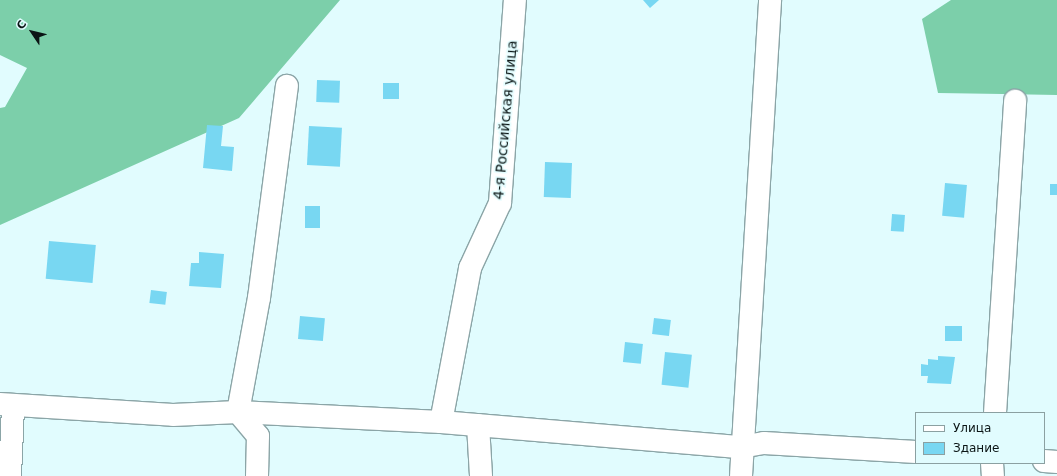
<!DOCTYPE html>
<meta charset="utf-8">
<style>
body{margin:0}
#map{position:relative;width:1057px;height:476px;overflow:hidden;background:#e1fcfe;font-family:"DejaVu Sans",sans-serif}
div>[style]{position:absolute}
.forest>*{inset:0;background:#7ccfaa}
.building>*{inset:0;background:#78d7f2;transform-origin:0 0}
.roads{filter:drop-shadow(1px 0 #8ba5a7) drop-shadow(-1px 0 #8ba5a7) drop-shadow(0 1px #8ba5a7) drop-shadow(0 -1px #8ba5a7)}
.minor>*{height:22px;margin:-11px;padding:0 11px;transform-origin:11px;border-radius:11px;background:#fff}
span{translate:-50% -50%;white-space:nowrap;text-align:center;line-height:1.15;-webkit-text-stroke:3px #e1fcfe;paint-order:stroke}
.street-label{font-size:14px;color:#0b1515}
.legend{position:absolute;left:915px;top:412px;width:130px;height:52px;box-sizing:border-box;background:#e1fcfe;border:1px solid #8ba0a1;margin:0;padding:5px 7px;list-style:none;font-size:12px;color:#0b1515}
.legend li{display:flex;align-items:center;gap:8px;height:20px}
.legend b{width:20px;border:1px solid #8ba0a1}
.north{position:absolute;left:12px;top:12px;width:40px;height:40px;-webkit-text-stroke:3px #e1fcfe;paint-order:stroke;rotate:305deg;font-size:11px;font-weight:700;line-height:16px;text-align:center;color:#0b1515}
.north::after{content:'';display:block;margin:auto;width:14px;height:18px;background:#0b1515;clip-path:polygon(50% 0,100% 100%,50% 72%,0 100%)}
</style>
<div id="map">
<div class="forest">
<div style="clip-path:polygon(0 0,340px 0,239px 118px,0 225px,0 108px,5px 107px,27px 68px,0 55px)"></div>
<div style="clip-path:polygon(951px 0,1057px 0,1057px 95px,938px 93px,922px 19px)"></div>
</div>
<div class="building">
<div style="clip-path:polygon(643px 0,659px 0,650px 8px)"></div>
<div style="left:317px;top:80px;width:23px;height:22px;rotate:2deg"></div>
<div style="left:383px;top:83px;width:16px;height:16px"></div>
<div style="clip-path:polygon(207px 125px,223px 126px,221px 146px,234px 147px,232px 171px,203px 168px)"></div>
<div style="left:309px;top:126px;width:33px;height:39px;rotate:3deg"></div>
<div style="left:545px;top:162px;width:27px;height:35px;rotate:2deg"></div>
<div style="left:945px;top:183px;width:22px;height:33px;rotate:5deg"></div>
<div style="left:1050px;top:184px;width:7px;height:11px"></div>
<div style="left:305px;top:206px;width:15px;height:22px"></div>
<div style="left:892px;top:214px;width:13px;height:17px;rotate:4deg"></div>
<div style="left:49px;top:241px;width:47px;height:38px;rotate:5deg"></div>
<div style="clip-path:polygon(199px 252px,224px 254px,221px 288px,189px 286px,191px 263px,199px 263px)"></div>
<div style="left:151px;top:290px;width:16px;height:13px;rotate:7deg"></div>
<div style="left:300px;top:316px;width:25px;height:23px;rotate:5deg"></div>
<div style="left:654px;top:318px;width:17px;height:16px;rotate:7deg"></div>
<div style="left:945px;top:326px;width:17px;height:15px"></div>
<div style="left:625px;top:342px;width:18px;height:20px;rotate:6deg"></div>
<div style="left:665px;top:352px;width:27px;height:33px;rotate:6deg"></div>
<div style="clip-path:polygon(938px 356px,955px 357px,951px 384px,927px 383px,928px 376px,921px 376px,921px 364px,928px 365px,928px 359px,938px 360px)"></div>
</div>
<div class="roads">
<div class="minor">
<div style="left:0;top:404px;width:173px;rotate:3.6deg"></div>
<div style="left:173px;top:415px;width:65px;rotate:-2.6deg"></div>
<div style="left:238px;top:412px;width:203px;rotate:2.8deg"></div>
<div style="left:441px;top:422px;width:301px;rotate:4.8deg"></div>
<div style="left:741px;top:447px;width:23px;rotate:-10deg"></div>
<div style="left:764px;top:443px;width:152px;rotate:3.4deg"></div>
<div style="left:995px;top:413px;width:313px;rotate:-86.3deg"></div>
<div style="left:441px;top:422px;width:157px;rotate:-79.3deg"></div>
<div style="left:470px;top:268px;width:72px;rotate:-65.2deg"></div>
<div style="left:500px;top:203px;width:204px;rotate:-85.8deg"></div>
<div style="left:478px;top:425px;width:51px;rotate:86.6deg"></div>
<div style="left:1044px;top:461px;width:13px;rotate:4deg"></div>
<div style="left:992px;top:463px;width:13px;rotate:86deg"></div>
<div style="left:10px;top:476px;width:70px;rotate:-87.5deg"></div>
<div style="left:257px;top:476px;width:40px;rotate:-88.6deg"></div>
<div style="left:258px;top:436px;width:31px;rotate:-130deg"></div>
<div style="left:238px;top:412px;width:116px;rotate:-79.6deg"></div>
<div style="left:259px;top:298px;width:214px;rotate:-82.5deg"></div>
<div style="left:741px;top:476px;width:477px;rotate:-86.5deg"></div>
</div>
</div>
<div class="street-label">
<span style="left:505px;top:120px;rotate:-85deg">4-я Российская улица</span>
</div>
<ul class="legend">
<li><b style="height:5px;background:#fff"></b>Улица</li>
<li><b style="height:11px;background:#78d7f2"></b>Здание</li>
</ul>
<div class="north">С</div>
</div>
